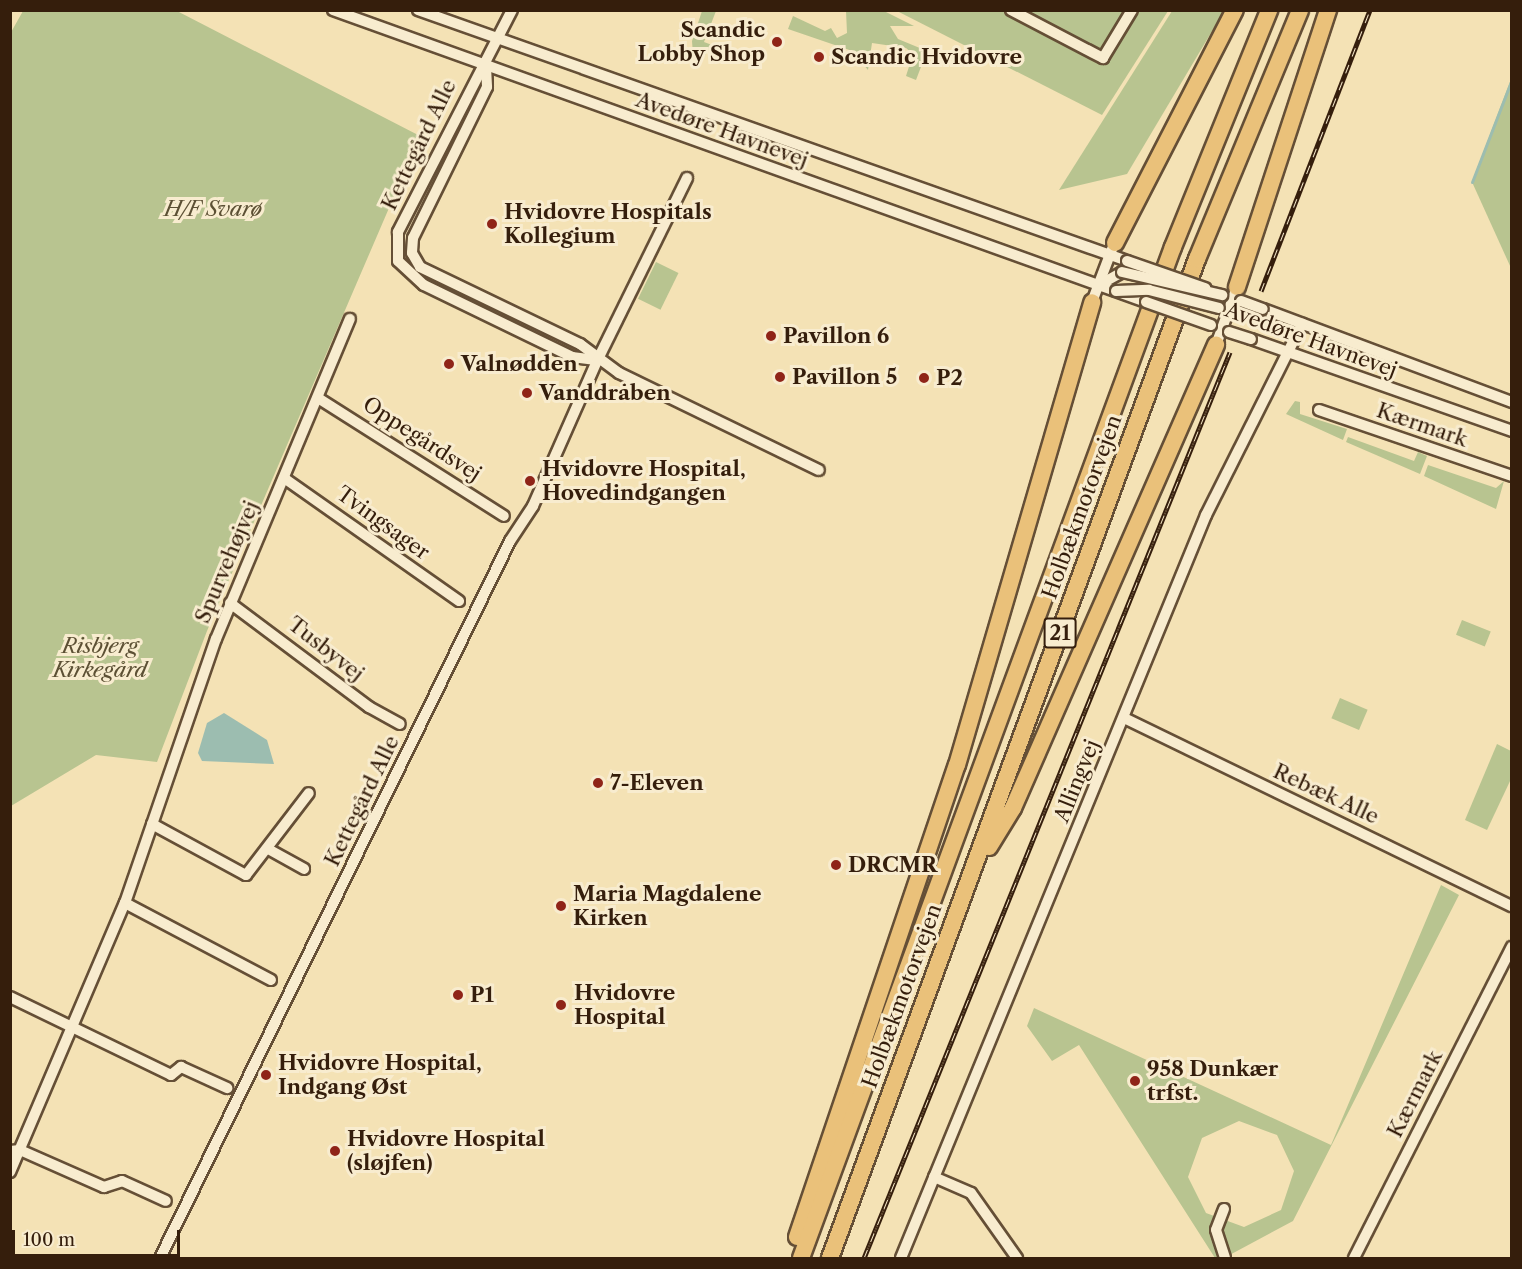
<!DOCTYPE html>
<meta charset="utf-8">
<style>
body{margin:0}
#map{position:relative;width:1522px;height:1269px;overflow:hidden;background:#f4e2b5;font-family:"Libre Caslon Text",serif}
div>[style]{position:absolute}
.green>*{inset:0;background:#b8c490;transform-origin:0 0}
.water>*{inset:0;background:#9cbdb0}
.stream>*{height:3px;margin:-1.5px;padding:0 1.5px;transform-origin:1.5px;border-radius:1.5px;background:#9cbdb0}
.roads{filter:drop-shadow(2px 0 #654f36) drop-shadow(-2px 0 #654f36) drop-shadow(0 2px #654f36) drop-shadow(0 -2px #654f36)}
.minor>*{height:10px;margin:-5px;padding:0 5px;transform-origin:5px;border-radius:5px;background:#f8eccf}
.highway>*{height:16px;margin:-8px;padding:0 8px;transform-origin:8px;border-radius:8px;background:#eac17a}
.rail>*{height:5px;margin-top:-2.5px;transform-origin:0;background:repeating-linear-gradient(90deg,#f8eccf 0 9px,#351e0c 0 18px);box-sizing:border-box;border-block:2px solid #351e0c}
.bridges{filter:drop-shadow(2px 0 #654f36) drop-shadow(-2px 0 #654f36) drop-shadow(0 2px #654f36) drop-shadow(0 -2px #654f36)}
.minor-bridge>*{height:10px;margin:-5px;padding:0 5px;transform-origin:5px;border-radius:5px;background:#f8eccf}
.dots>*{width:16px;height:16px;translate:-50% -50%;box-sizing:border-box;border:3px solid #f8eccf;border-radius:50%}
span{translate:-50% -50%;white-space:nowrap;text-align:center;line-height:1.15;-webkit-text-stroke:6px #f8eccf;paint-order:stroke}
.shield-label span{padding:2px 4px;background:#f8eccf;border:2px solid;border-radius:4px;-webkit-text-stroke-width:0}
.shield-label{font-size:20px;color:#351e0c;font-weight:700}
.poi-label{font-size:21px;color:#351e0c;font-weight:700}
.right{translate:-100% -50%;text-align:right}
.left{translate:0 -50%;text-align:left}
.street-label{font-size:21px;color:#351e0c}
.park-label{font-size:21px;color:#5c5034;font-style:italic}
.frame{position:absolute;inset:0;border:12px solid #351e0c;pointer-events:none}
.scale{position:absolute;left:12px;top:1230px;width:168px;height:27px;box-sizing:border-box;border:3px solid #351e0c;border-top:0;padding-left:8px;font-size:18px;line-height:21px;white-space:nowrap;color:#351e0c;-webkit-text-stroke:4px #f8eccf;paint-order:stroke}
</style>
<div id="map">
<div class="green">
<div style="clip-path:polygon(23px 11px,177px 11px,420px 136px,207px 631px,157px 762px,96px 755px,11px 806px,10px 34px)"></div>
<div style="clip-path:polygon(702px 11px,716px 11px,704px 42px,712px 45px,702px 60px,693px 55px,692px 41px)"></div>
<div style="clip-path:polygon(846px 11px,884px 11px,914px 26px,890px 26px,898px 39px,927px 51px,916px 80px,906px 76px,913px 54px,906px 48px,872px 43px,868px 70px,863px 64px,859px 67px,864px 55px,788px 29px,793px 16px,825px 31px,831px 28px,837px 38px,847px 33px)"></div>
<div style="clip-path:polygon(897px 11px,1168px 11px,1102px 115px)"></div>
<div style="clip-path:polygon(1172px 11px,1224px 11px,1127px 174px,1059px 190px)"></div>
<div style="clip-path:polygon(1511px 79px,1511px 268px,1472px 182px)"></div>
<div style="left:656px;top:262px;width:25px;height:41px;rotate:26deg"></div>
<div style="clip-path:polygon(1295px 401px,1300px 402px,1300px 414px,1347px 429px,1343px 440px,1286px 414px)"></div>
<div style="clip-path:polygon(1348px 437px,1414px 461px,1418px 452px,1427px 456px,1420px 474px,1346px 442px)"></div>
<div style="clip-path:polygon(1428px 465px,1496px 488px,1504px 481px,1496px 509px,1424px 476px)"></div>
<div style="left:1462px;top:620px;width:31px;height:16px;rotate:22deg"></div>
<div style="left:1340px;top:698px;width:30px;height:22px;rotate:23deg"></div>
<div style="clip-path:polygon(1497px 744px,1511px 751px,1511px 779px,1487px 830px,1465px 820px)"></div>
<div style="clip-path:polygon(evenodd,1441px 885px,1459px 895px,1293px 1221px,1224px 1258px,1215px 1258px,1079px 1045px,1052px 1061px,1027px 1026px,1034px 1008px,1331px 1145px,1441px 885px,1239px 1121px,1277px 1135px,1294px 1171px,1281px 1210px,1244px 1227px,1206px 1213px,1188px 1177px,1202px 1138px,1239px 1121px)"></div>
</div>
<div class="water">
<div style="clip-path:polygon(224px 713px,267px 740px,274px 764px,202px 761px,198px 753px,207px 723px)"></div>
</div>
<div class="stream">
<div style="left:1472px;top:182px;width:110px;rotate:-68.8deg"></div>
</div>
<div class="roads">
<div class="minor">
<div style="left:333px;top:10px;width:864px;rotate:19.76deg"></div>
<div style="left:418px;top:10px;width:752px;rotate:19.49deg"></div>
<div style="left:512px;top:10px;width:250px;rotate:117.2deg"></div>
<div style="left:398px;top:232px;width:29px;rotate:90deg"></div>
<div style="left:398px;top:261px;width:35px;rotate:43deg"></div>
<div style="left:424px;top:285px;width:165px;rotate:25.9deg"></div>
<div style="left:572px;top:357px;width:24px;rotate:7deg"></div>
<div style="left:1011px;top:10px;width:104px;rotate:27.6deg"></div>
<div style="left:1103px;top:58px;width:56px;rotate:-58.9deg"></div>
<div style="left:486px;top:67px;width:20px;rotate:87deg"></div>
<div style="left:487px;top:87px;width:168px;rotate:116.1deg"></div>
<div style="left:413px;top:238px;width:15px;rotate:94deg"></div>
<div style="left:412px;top:253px;width:16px;rotate:60deg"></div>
<div style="left:420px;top:267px;width:178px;rotate:25.7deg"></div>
<div style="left:580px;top:344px;width:49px;rotate:36.6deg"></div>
<div style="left:619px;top:373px;width:222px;rotate:25.9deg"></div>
<div style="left:1099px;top:285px;width:26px;rotate:-29deg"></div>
<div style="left:1092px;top:302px;width:57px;rotate:-69.3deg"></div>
<div style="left:1263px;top:309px;width:266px;rotate:20.5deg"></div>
<div style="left:1251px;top:339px;width:277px;rotate:19.4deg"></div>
<div style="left:1216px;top:345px;width:62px;rotate:-70.1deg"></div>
<div style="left:318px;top:398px;width:220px;rotate:32.4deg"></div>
<div style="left:1319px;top:410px;width:204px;rotate:18.9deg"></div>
<div style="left:284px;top:478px;width:214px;rotate:35.1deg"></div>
<div style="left:230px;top:603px;width:174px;rotate:36.8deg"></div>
<div style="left:369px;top:707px;width:35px;rotate:29deg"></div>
<div style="left:1124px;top:718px;width:431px;rotate:25.9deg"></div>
<div style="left:152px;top:824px;width:107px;rotate:28.5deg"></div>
<div style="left:246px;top:875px;width:103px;rotate:-52.5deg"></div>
<div style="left:270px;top:850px;width:39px;rotate:29deg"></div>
<div style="left:125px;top:903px;width:165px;rotate:27.8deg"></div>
<div style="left:10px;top:997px;width:179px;rotate:25.8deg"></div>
<div style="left:171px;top:1075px;width:13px;rotate:-39deg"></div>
<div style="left:181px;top:1067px;width:51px;rotate:24.5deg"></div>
<div style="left:10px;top:1151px;width:10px;rotate:-6deg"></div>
<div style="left:20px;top:1150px;width:92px;rotate:23.8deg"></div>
<div style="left:104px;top:1187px;width:19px;rotate:-18deg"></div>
<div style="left:122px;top:1181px;width:48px;rotate:24.4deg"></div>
<div style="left:10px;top:1172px;width:293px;rotate:-66.9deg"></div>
<div style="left:125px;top:903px;width:279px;rotate:-71deg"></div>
<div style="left:216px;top:639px;width:347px;rotate:-67.3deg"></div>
<div style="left:934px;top:1177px;width:40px;rotate:23.4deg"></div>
<div style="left:971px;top:1193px;width:80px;rotate:54.7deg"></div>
<div style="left:1224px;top:1209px;width:22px;rotate:111deg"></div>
<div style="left:1216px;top:1230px;width:29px;rotate:72deg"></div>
<div style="left:160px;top:1258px;width:798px;rotate:-63.98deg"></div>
<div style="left:510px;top:541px;width:42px;rotate:-56.7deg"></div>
<div style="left:533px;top:506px;width:158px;rotate:-66.2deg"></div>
<div style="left:597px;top:361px;width:204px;rotate:-63.8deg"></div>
<div style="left:901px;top:1258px;width:803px;rotate:-67.68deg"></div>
<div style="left:1206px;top:515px;width:214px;rotate:-63.3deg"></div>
<div style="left:1354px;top:1258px;width:349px;rotate:-63.1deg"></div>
</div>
<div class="highway">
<div style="left:1115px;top:243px;width:262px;rotate:-62.8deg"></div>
<div style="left:1237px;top:287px;width:292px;rotate:-71.8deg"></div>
<div style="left:989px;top:847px;width:46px;rotate:-58.4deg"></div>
<div style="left:1013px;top:808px;width:506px;rotate:-66.33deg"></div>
<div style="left:797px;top:1237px;width:498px;rotate:-71.3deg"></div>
<div style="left:957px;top:765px;width:482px;rotate:-73.7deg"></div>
<div style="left:801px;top:1258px;width:1077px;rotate:-69.8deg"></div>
<div style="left:1173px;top:247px;width:256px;rotate:-67.9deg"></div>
<div style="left:830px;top:1258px;width:1064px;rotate:-69.83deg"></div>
<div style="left:1197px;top:259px;width:269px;rotate:-67.5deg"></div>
</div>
</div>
<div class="rail">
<div style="left:1261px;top:291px;width:301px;rotate:-68.8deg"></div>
<div style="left:864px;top:1258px;width:977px;rotate:-68deg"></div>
</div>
<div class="bridges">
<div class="minor-bridge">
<div style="left:1127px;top:261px;width:83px;rotate:19.1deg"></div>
<div style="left:1122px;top:272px;width:103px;rotate:13deg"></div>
<div style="left:1116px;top:291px;width:33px;rotate:-2deg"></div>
<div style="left:1149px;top:290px;width:72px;rotate:14.4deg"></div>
<div style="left:1241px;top:301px;width:23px;rotate:20deg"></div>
<div style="left:1146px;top:302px;width:69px;rotate:19.5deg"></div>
<div style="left:1229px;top:332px;width:23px;rotate:18deg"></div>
</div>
</div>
<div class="dots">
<div style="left:777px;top:42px;background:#8f2418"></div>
<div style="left:819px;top:57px;background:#8f2418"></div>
<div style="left:492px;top:224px;background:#8f2418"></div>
<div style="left:771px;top:336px;background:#8f2418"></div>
<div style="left:449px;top:364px;background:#8f2418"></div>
<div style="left:780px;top:377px;background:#8f2418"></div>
<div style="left:924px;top:378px;background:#8f2418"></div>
<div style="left:527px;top:393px;background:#8f2418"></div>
<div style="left:530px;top:481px;background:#8f2418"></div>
<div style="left:598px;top:783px;background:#8f2418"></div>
<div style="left:836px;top:865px;background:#8f2418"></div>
<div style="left:561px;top:906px;background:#8f2418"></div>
<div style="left:458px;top:995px;background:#8f2418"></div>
<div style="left:561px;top:1005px;background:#8f2418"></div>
<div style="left:266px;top:1075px;background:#8f2418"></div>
<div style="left:1135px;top:1081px;background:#8f2418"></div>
<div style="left:335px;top:1151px;background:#8f2418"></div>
</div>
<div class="shield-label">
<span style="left:1060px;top:633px">21</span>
</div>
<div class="poi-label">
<span class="right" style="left:765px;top:42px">Scandic<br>Lobby Shop</span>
<span class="left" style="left:831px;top:57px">Scandic Hvidovre</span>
<span class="left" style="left:504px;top:224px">Hvidovre Hospitals<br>Kollegium</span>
<span class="left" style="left:783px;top:336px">Pavillon 6</span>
<span class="left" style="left:461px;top:364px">Valnødden</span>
<span class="left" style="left:792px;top:377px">Pavillon 5</span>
<span class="left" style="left:936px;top:378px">P2</span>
<span class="left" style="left:539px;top:393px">Vanddråben</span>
<span class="left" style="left:542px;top:481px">Hvidovre Hospital,<br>Hovedindgangen</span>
<span class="left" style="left:610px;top:783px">7-Eleven</span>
<span class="left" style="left:848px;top:865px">DRCMR</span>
<span class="left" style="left:573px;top:906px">Maria Magdalene<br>Kirken</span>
<span class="left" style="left:574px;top:1005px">Hvidovre<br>Hospital</span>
<span class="left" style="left:470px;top:995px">P1</span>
<span class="left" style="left:278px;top:1075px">Hvidovre Hospital,<br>Indgang Øst</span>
<span class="left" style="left:1147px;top:1081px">958 Dunkær<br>trfst.</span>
<span class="left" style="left:347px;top:1151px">Hvidovre Hospital<br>(sløjfen)</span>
</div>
<div class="street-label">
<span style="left:722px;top:130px;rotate:20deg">Avedøre Havnevej</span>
<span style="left:419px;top:145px;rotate:-64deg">Kettegård Alle</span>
<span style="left:1311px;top:340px;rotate:20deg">Avedøre Havnevej</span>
<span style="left:1422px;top:425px;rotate:19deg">Kærmark</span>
<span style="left:422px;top:439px;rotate:33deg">Oppegårdsvej</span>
<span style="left:1082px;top:507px;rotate:-70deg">Holbækmotorvejen</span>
<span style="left:383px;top:523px;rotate:36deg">Tvingsager</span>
<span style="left:227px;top:562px;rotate:-67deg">Spurvehøjvej</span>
<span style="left:326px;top:649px;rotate:38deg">Tusbyvej</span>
<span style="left:1077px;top:781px;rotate:-68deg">Allingvej</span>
<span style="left:1326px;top:794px;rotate:25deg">Rebæk Alle</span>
<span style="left:362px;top:801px;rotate:-64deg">Kettegård Alle</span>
<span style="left:902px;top:996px;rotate:-70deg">Holbækmotorvejen</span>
<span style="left:1415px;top:1094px;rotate:-63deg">Kærmark</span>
</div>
<div class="park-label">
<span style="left:213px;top:209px">H/F Svarø</span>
<span style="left:100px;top:658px">Risbjerg<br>Kirkegård</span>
</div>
<div class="frame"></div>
<div class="scale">100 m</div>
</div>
